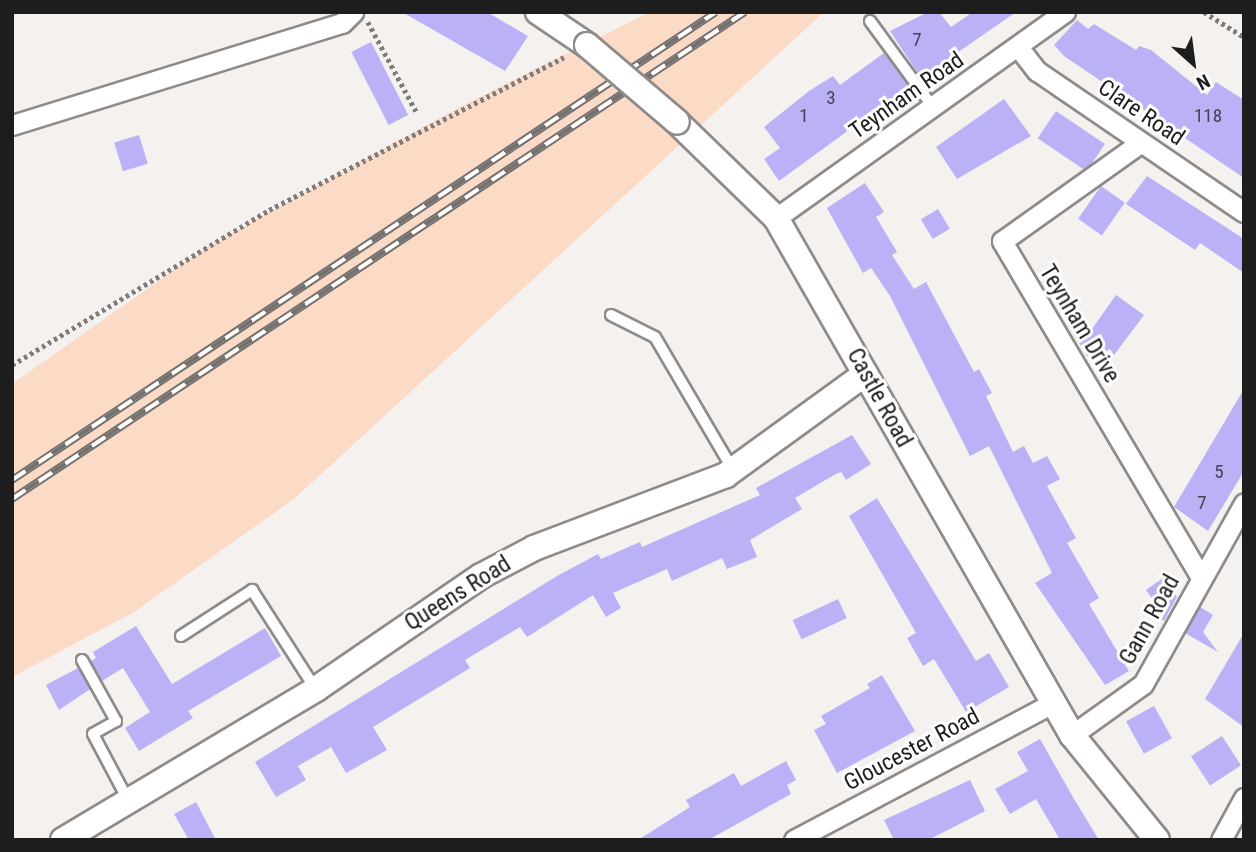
<!DOCTYPE html>
<style>
body{margin:0}
#map{position:relative;width:1256px;height:852px;overflow:hidden;background:#f4f1ef;font-family:"Roboto Condensed",sans-serif}
div>[style]{position:absolute}
.green>*{inset:0;background:#fbdac6}
.building>*{inset:0;background:#bbb1f7;transform-origin:0 0}
.path>*{height:4.5px;margin-top:-2.25px;transform-origin:0;background:repeating-linear-gradient(90deg,#7e7d7c 0 3.5px,transparent 0 7px)}
.roads{filter:drop-shadow(2px 0 #8e8b8a) drop-shadow(-2px 0 #8e8b8a) drop-shadow(0 2px #8e8b8a) drop-shadow(0 -2px #8e8b8a)}
.service>*{height:10px;margin:-5px;padding:0 5px;transform-origin:5px;border-radius:5px;background:#fff}
.minor>*{height:19px;margin:-9.5px;padding:0 9.5px;transform-origin:9.5px;border-radius:9.5px;background:#fff}
.tertiary>*{height:24px;margin:-12px;padding:0 12px;transform-origin:12px;border-radius:12px;background:#fff}
.rail>*{height:8px;margin-top:-4px;transform-origin:0;background:repeating-linear-gradient(90deg,#fff 0 16px,#737170 0 32px);box-sizing:border-box;border-block:2px solid #737170}
.bridges{filter:drop-shadow(2px 0 #8e8b8a) drop-shadow(-2px 0 #8e8b8a) drop-shadow(0 2px #8e8b8a) drop-shadow(0 -2px #8e8b8a)}
.tertiary-bridge>*{height:24px;margin:-12px;padding:0 12px;transform-origin:12px;border-radius:12px;background:#fff}
span{translate:-50% -50%;white-space:nowrap;text-align:center;line-height:1.15;-webkit-text-stroke:6px #fff;paint-order:stroke}
.number-label{font-size:19px;color:#454254}
.number-label span{-webkit-text-stroke-width:0}
.street-label{font-size:23px;color:#1e1d1d}
.frame{position:absolute;inset:0;border:14px solid #1e1d1d;pointer-events:none}
.north{position:absolute;left:1158px;top:28px;width:70px;height:70px;-webkit-text-stroke:5px #fff;paint-order:stroke;rotate:152deg;font-size:19px;font-weight:700;line-height:28px;text-align:center;color:#1e1d1d}
.north::after{content:'';display:block;margin:auto;width:24px;height:32px;background:#1e1d1d;clip-path:polygon(50% 0,100% 100%,50% 72%,0 100%)}
</style>
<div id="map">
<div class="green">
<div style="clip-path:polygon(650px 12px,824px 12px,294px 499px,134px 612px,12px 677px,12px 384px,208px 246px,456px 109px)"></div>
</div>
<div class="building">
<div style="clip-path:polygon(402px 12px,487px 12px,528px 36px,505px 71px)"></div>
<div style="clip-path:polygon(928px 12px,939px 12px,951px 27px,973px 12px,1016px 12px,921px 78px,890px 31px)"></div>
<div style="clip-path:polygon(1077px 20px,1088px 29px,1094px 24px,1136px 50px,1139px 46px,1151px 50px,1207px 95px,1216px 82px,1244px 100px,1244px 178px,1064px 56px,1054px 45px)"></div>
<div style="left:371px;top:42px;width:82px;height:22px;rotate:63deg"></div>
<div style="clip-path:polygon(884px 53px,909px 86px,779px 181px,764px 159px,780px 148px,764px 127px,809px 91px,833px 76px,840px 85px)"></div>
<div style="clip-path:polygon(1004px 99px,1031px 136px,957px 179px,936px 147px)"></div>
<div style="left:1056px;top:111px;width:59px;height:33px;rotate:34deg"></div>
<div style="left:139px;top:135px;width:30px;height:26px;rotate:73deg"></div>
<div style="clip-path:polygon(1147px 176px,1244px 239px,1244px 273px,1200px 243px,1195px 250px,1126px 204px)"></div>
<div style="clip-path:polygon(865px 183px,884px 212px,876px 217px,897px 252px,892px 255px,914px 289px,926px 282px,974px 372px,979px 369px,992px 393px,986px 396px,1013px 452px,1024px 446px,1033px 463px,1047px 456px,1060px 479px,1047px 486px,1076px 538px,1067px 543px,1099px 598px,1089px 604px,1129px 671px,1105px 685px,1035px 583px,1052px 573px,989px 446px,970px 456px,890px 296px,871px 268px,863px 273px,827px 208px)"></div>
<div style="left:1101px;top:186px;width:29px;height:40px;rotate:35deg"></div>
<div style="left:938px;top:209px;width:23px;height:20px;rotate:59deg"></div>
<div style="clip-path:polygon(1116px 295px,1144px 315px,1114px 355px,1110px 349px,1090px 361px,1068px 325px,1084px 316px,1092px 329px)"></div>
<div style="clip-path:polygon(1244px 389px,1244px 471px,1208px 531px,1174px 507px)"></div>
<div style="clip-path:polygon(852px 435px,871px 464px,846px 480px,841px 472px,834px 475px,795px 498px,802px 509px,750px 540px,757px 557px,727px 569px,722px 558px,672px 581px,667px 569px,613px 593px,621px 608px,606px 617px,593px 595px,527px 637px,520px 627px,465px 660px,470px 668px,373px 727px,387px 750px,346px 773px,331px 747px,298px 766px,306px 780px,276px 797px,255px 762px,557px 576px,598px 554px,601px 559px,640px 542px,642px 547px,760px 495px,756px 488px)"></div>
<div style="clip-path:polygon(877px 498px,976px 661px,989px 653px,1009px 687px,966px 712px,934px 659px,923px 666px,907px 638px,916px 633px,849px 516px)"></div>
<div style="clip-path:polygon(1163px 578px,1177px 597px,1164px 621px,1147px 610px,1156px 604px,1146px 590px)"></div>
<div style="left:838px;top:599px;width:21px;height:50px;rotate:65deg"></div>
<div style="clip-path:polygon(1200px 607px,1213px 615px,1203px 632px,1218px 652px,1185px 633px)"></div>
<div style="clip-path:polygon(136px 626px,172px 684px,265px 628px,281px 656px,188px 711px,193px 718px,139px 751px,125px 728px,150px 712px,123px 668px,102px 681px,91px 661px,96px 658px,93px 652px)"></div>
<div style="clip-path:polygon(1244px 633px,1244px 727px,1205px 699px)"></div>
<div style="clip-path:polygon(78px 668px,90px 689px,59px 710px,46px 685px)"></div>
<div style="clip-path:polygon(882px 675px,915px 731px,837px 773px,814px 730px,826px 724px,821px 716px,870px 688px,867px 684px)"></div>
<div style="left:1154px;top:706px;width:37px;height:32px;rotate:61deg"></div>
<div style="left:1222px;top:736px;width:35px;height:37px;rotate:57deg"></div>
<div style="clip-path:polygon(1040px 739px,1074px 799px,1099px 840px,1060px 840px,1036px 799px,1010px 814px,995px 789px,1028px 771px,1017px 752px)"></div>
<div style="clip-path:polygon(786px 761px,796px 780px,787px 785px,791px 794px,708px 840px,638px 840px,690px 807px,686px 800px,734px 773px,741px 786px)"></div>
<div style="clip-path:polygon(970px 780px,985px 811px,928px 840px,894px 840px,884px 820px)"></div>
<div style="clip-path:polygon(196px 802px,216px 840px,189px 840px,174px 814px)"></div>
</div>
<div class="path">
<div style="left:1204px;top:12px;width:47px;rotate:32deg"></div>
<div style="left:368px;top:22px;width:103px;rotate:61.7deg"></div>
<div style="left:12px;top:365px;width:300px;rotate:-31.1deg"></div>
<div style="left:269px;top:210px;width:332px;rotate:-27.4deg"></div>
</div>
<div class="roads">
<div class="service">
<div style="left:870px;top:21px;width:107px;rotate:53.8deg"></div>
<div style="left:611px;top:315px;width:49px;rotate:26.6deg"></div>
<div style="left:655px;top:337px;width:154px;rotate:59.6deg"></div>
<div style="left:181px;top:636px;width:85px;rotate:-32.9deg"></div>
<div style="left:252px;top:590px;width:117px;rotate:57.3deg"></div>
<div style="left:82px;top:660px;width:70px;rotate:60.9deg"></div>
<div style="left:116px;top:721px;width:26px;rotate:151deg"></div>
<div style="left:93px;top:734px;width:75px;rotate:62.1deg"></div>
</div>
<div class="minor">
<div style="left:1018px;top:47px;width:31px;rotate:52deg"></div>
<div style="left:1037px;top:71px;width:250px;rotate:34.3deg"></div>
<div style="left:12px;top:125px;width:345px;rotate:-17.2deg"></div>
<div style="left:342px;top:23px;width:16px;rotate:-45deg"></div>
<div style="left:1140px;top:143px;width:169px;rotate:144.6deg"></div>
<div style="left:1002px;top:241px;width:391px;rotate:59.4deg"></div>
<div style="left:776px;top:218px;width:355px;rotate:-35.5deg"></div>
<div style="left:1072px;top:735px;width:87px;rotate:-35.7deg"></div>
<div style="left:1143px;top:684px;width:207px;rotate:-60.8deg"></div>
<div style="left:794px;top:840px;width:293px;rotate:-27.9deg"></div>
<div style="left:1221px;top:840px;width:48px;rotate:-61.3deg"></div>
</div>
<div class="tertiary">
<div style="left:538px;top:12px;width:59px;rotate:34deg"></div>
<div style="left:677px;top:122px;width:138px;rotate:44.1deg"></div>
<div style="left:776px;top:218px;width:596px;rotate:60.21deg"></div>
<div style="left:1072px;top:735px;width:135px;rotate:51deg"></div>
<div style="left:63px;top:840px;width:295px;rotate:-30.8deg"></div>
<div style="left:316px;top:689px;width:200px;rotate:-34.4deg"></div>
<div style="left:481px;top:576px;width:60px;rotate:-27.8deg"></div>
<div style="left:534px;top:548px;width:205px;rotate:-20.8deg"></div>
<div style="left:726px;top:475px;width:172px;rotate:-36deg"></div>
</div>
</div>
<div class="rail">
<div style="left:12px;top:480px;width:845px;rotate:-33.61deg"></div>
<div style="left:12px;top:499px;width:880px;rotate:-33.6deg"></div>
</div>
<div class="bridges">
<div class="tertiary-bridge">
<div style="left:587px;top:45px;width:118px;rotate:40.5deg"></div>
</div>
</div>
<div class="number-label">
<span style="left:917px;top:40px">7</span>
<span style="left:831px;top:98px">3</span>
<span style="left:804px;top:116px">1</span>
<span style="left:1208px;top:116px">118</span>
<span style="left:1219px;top:472px">5</span>
<span style="left:1202px;top:503px">7</span>
</div>
<div class="street-label">
<span style="left:907px;top:96px;rotate:-35deg">Teynham Road</span>
<span style="left:1141px;top:113px;rotate:34deg">Clare Road</span>
<span style="left:1079px;top:324px;rotate:59deg">Teynham Drive</span>
<span style="left:879px;top:398px;rotate:61deg">Castle Road</span>
<span style="left:458px;top:594px;rotate:-32deg">Queens Road</span>
<span style="left:1150px;top:620px;rotate:-61deg">Gann Road</span>
<span style="left:912px;top:750px;rotate:-28deg">Gloucester Road</span>
</div>
<div class="frame"></div>
<div class="north">N</div>
</div>
